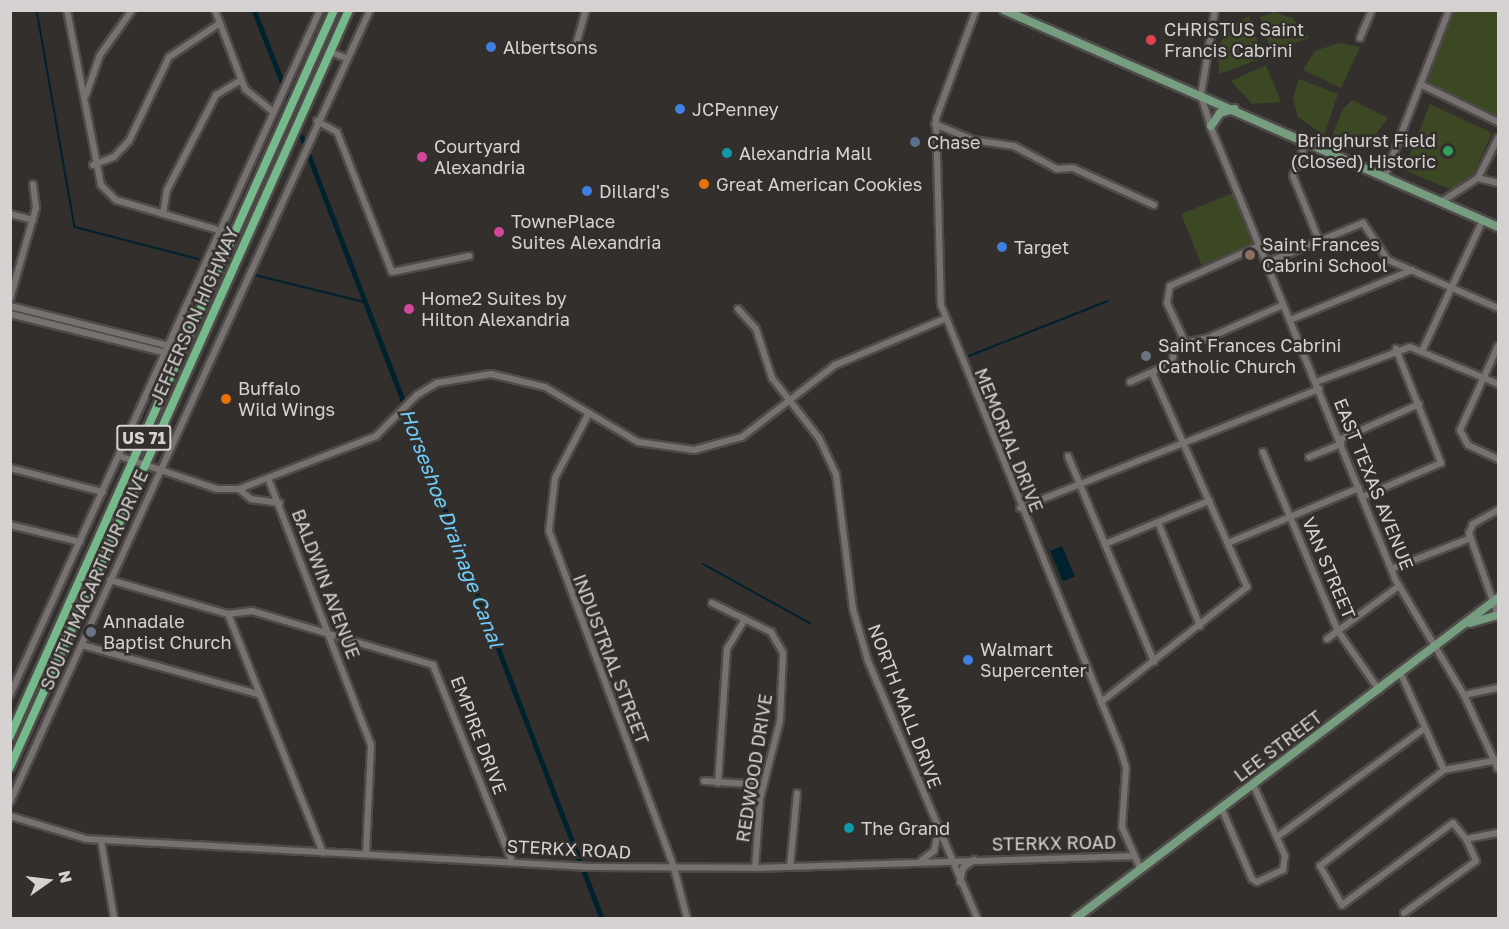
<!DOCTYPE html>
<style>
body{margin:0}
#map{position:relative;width:1509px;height:929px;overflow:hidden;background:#332f2d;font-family:"Golos Text",sans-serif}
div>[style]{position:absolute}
.green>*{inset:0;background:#3c4824;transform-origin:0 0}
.water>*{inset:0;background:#00212e;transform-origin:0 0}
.stream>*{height:1.5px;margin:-0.75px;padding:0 0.75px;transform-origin:0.75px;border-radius:0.75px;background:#00212e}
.canal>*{height:4.5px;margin:-2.25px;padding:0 2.25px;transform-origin:2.25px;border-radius:2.25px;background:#00212e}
.roads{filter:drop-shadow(2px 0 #4f4b4a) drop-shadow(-2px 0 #4f4b4a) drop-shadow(0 2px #4f4b4a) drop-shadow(0 -2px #4f4b4a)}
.minor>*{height:6px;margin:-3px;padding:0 3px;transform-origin:3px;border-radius:3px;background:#777270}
.major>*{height:8px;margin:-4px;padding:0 4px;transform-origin:4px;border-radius:4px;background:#769d80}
.highway>*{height:8px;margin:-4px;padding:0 4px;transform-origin:4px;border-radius:4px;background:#76b98a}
.dots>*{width:16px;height:16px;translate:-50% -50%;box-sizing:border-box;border:3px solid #332f2d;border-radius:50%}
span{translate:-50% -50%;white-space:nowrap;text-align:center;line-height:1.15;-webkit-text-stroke:5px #332f2d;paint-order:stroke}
.shield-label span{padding:2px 4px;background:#332f2d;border:2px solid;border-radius:4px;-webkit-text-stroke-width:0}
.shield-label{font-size:16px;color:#d5d2d1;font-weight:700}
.poi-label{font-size:18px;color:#d5d2d1}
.left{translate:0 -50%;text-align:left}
.right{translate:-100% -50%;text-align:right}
.street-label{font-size:18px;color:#d5d2d1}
.water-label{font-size:20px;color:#6fcdf7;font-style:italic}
.frame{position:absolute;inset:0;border:12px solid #d5d2d1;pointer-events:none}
.north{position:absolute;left:18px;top:851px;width:60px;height:60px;-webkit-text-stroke:4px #332f2d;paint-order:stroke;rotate:76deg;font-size:16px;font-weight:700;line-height:24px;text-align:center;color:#d5d2d1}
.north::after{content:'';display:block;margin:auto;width:21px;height:27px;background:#d5d2d1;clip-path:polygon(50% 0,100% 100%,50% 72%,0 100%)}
</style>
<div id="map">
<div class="green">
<div style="clip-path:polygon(1449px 11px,1498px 11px,1498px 122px,1422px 85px)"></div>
<div style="clip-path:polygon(1274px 12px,1292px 18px,1309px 38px,1271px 51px,1260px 17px)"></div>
<div style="clip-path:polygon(1249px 16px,1263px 58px,1219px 74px,1218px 47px,1229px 27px)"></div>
<div style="clip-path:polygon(1339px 43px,1360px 47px,1341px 88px,1303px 70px,1315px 51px)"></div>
<div style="clip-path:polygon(1266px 65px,1281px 102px,1252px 104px,1231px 81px)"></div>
<div style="clip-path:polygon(1299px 79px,1338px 94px,1324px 135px,1298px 117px,1293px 98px)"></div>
<div style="clip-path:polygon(1352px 100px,1388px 118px,1372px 139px,1350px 147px,1331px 140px,1342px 110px)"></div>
<div style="clip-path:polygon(1430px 104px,1492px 133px,1471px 179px,1450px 189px,1404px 170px)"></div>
<div style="left:1233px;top:193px;width:55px;height:56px;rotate:68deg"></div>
</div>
<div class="water">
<div style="left:1062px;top:546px;width:33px;height:13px;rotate:67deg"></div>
</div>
<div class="stream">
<div style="left:37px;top:10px;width:220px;rotate:80.1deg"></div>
<div style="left:75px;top:227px;width:128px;rotate:14.5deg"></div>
<div style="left:255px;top:275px;width:112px;rotate:13.9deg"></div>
<div style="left:969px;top:356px;width:149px;rotate:-21.6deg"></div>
<div style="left:703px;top:564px;width:122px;rotate:28.9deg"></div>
</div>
<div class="canal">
<div style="left:254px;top:10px;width:96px;rotate:68.5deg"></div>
<div style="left:302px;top:137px;width:837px;rotate:68.99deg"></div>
</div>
<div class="roads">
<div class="minor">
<div style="left:67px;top:10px;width:178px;rotate:79deg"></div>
<div style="left:101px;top:185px;width:21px;rotate:45deg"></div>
<div style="left:116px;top:200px;width:106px;rotate:16.4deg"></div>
<div style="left:215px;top:10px;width:85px;rotate:69.2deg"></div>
<div style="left:245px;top:89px;width:36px;rotate:39deg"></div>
<div style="left:976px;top:10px;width:115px;rotate:110.3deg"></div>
<div style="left:936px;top:118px;width:187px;rotate:88.5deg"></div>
<div style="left:941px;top:305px;width:478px;rotate:68deg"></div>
<div style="left:1120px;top:748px;width:21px;rotate:73deg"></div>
<div style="left:1126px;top:768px;width:59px;rotate:93.9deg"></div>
<div style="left:1122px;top:827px;width:45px;rotate:66.3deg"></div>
<div style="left:1215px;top:10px;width:86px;rotate:99.4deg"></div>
<div style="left:1201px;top:95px;width:37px;rotate:73deg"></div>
<div style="left:1212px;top:130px;width:485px;rotate:67.8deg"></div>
<div style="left:1395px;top:579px;width:135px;rotate:59.3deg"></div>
<div style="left:1464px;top:695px;width:81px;rotate:65.3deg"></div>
<div style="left:1360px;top:38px;width:30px;rotate:-67deg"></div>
<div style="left:575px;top:48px;width:40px;rotate:-74deg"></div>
<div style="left:330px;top:52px;width:19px;rotate:21deg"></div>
<div style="left:1422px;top:85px;width:85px;rotate:26deg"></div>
<div style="left:86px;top:95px;width:42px;rotate:-70.7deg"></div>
<div style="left:100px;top:55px;width:55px;rotate:-54.6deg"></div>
<div style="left:317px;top:121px;width:23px;rotate:29deg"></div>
<div style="left:337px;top:132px;width:150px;rotate:68.6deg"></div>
<div style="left:392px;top:272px;width:79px;rotate:-11.7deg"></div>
<div style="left:935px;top:124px;width:41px;rotate:22.8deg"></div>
<div style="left:973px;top:140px;width:41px;rotate:8.3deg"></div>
<div style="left:1014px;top:146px;width:49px;rotate:28.1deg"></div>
<div style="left:1057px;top:169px;width:16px;rotate:-4deg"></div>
<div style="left:1073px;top:168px;width:89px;rotate:24.6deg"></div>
<div style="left:1306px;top:142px;width:36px;rotate:111deg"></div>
<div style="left:1293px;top:176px;width:67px;rotate:68deg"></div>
<div style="left:93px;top:165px;width:22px;rotate:-21deg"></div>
<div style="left:114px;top:157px;width:22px;rotate:-47deg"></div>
<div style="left:129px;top:141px;width:93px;rotate:-64.5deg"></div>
<div style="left:169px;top:57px;width:61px;rotate:-33.7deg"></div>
<div style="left:1385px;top:176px;width:178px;rotate:-68.9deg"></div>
<div style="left:1478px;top:178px;width:21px;rotate:14deg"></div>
<div style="left:1444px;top:200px;width:40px;rotate:-32.9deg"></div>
<div style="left:1478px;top:178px;width:45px;rotate:-63.4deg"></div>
<div style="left:10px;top:214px;width:24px;rotate:15deg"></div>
<div style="left:163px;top:214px;width:24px;rotate:-81deg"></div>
<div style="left:167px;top:190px;width:107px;rotate:-62.7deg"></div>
<div style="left:216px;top:95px;width:29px;rotate:-31deg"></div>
<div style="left:1266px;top:263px;width:105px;rotate:-22.4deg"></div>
<div style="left:1363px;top:223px;width:45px;rotate:56deg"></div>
<div style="left:1388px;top:260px;width:120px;rotate:23.6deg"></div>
<div style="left:10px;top:299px;width:95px;rotate:-74.1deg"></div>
<div style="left:36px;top:208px;width:24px;rotate:-97deg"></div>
<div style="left:10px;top:306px;width:164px;rotate:14.1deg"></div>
<div style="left:738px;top:309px;width:27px;rotate:48deg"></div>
<div style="left:756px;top:329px;width:52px;rotate:71.9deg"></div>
<div style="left:772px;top:378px;width:76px;rotate:51.9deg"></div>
<div style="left:819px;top:438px;width:40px;rotate:65deg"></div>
<div style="left:836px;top:474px;width:136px;rotate:82.8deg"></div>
<div style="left:853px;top:609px;width:54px;rotate:73.9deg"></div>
<div style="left:868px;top:661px;width:279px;rotate:67deg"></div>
<div style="left:10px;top:314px;width:161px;rotate:14deg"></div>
<div style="left:1290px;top:320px;width:132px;rotate:-22.3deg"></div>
<div style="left:1185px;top:342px;width:43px;rotate:-114.8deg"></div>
<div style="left:1167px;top:303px;width:17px;rotate:-80deg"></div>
<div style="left:1170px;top:286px;width:98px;rotate:-24.2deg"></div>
<div style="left:1498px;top:346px;width:92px;rotate:114.3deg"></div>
<div style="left:1460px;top:430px;width:17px;rotate:62deg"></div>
<div style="left:1468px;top:445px;width:33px;rotate:25deg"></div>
<div style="left:1423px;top:349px;width:142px;rotate:-65.1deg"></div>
<div style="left:1130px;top:382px;width:46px;rotate:-24.3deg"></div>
<div style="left:1172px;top:363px;width:18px;rotate:-81deg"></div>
<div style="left:1175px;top:345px;width:34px;rotate:-12deg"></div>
<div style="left:1208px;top:338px;width:82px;rotate:-23.7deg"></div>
<div style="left:1316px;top:382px;width:100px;rotate:-20.4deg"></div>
<div style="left:1410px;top:347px;width:95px;rotate:22.8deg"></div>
<div style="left:589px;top:413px;width:73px;rotate:117.6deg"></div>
<div style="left:555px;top:478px;width:53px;rotate:96.5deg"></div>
<div style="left:549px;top:531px;width:359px;rotate:69.6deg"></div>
<div style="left:674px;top:868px;width:52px;rotate:75.4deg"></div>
<div style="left:1339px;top:440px;width:88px;rotate:-24.2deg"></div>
<div style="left:1263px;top:452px;width:194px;rotate:67.3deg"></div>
<div style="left:1338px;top:631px;width:72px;rotate:55.2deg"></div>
<div style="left:119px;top:456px;width:103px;rotate:18.6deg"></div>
<div style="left:217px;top:489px;width:22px"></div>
<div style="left:239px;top:489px;width:147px;rotate:-21.1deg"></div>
<div style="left:376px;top:436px;width:58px;rotate:-45deg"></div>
<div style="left:417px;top:395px;width:23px;rotate:-31deg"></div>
<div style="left:437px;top:383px;width:55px;rotate:-9.5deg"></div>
<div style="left:491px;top:374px;width:56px;rotate:13.5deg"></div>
<div style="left:545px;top:387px;width:108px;rotate:30.6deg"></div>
<div style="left:638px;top:442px;width:57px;rotate:8.1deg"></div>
<div style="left:694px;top:450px;width:50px;rotate:-15.2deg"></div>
<div style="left:742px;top:437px;width:118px;rotate:-37.7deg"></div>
<div style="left:835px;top:365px;width:118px;rotate:-22.9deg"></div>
<div style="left:1068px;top:456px;width:223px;rotate:67.3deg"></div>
<div style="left:1309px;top:457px;width:35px;rotate:-22deg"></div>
<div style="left:10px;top:468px;width:96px;rotate:14.5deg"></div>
<div style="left:268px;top:478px;width:286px;rotate:68.9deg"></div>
<div style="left:371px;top:745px;width:109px;rotate:92.6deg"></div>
<div style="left:239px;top:489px;width:16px;rotate:40deg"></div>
<div style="left:251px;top:499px;width:29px;rotate:8deg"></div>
<div style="left:1362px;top:497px;width:86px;rotate:-23.3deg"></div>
<div style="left:1441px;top:463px;width:123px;rotate:-111.5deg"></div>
<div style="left:1020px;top:508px;width:322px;rotate:-21.7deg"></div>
<div style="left:1498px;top:510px;width:29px;rotate:151deg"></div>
<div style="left:1473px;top:524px;width:10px;rotate:114deg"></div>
<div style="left:1469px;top:533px;width:88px;rotate:70.7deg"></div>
<div style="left:1158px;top:522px;width:112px;rotate:68deg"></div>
<div style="left:10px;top:525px;width:72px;rotate:13.7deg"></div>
<div style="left:1228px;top:543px;width:142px;rotate:-22.8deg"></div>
<div style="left:1105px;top:544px;width:113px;rotate:-22.5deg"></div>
<div style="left:1391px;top:569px;width:86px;rotate:-21.2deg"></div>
<div style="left:110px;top:580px;width:123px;rotate:16.1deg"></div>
<div style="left:228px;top:614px;width:24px;rotate:-7deg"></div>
<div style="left:252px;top:611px;width:189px;rotate:16.6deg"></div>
<div style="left:433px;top:665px;width:212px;rotate:68.1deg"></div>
<div style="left:712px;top:603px;width:66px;rotate:26.2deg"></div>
<div style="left:771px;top:632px;width:24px;rotate:60deg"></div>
<div style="left:783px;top:653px;width:68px;rotate:92.5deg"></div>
<div style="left:780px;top:721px;width:81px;rotate:104.4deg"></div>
<div style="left:760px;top:799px;width:69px;rotate:94.1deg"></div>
<div style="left:228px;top:614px;width:257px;rotate:68.3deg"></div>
<div style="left:1327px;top:639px;width:89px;rotate:-36.4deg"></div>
<div style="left:82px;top:645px;width:182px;rotate:15.6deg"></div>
<div style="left:1400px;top:672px;width:107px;rotate:65.8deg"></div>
<div style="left:10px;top:695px;width:752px;rotate:-65.65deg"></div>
<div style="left:1464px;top:695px;width:35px;rotate:-12deg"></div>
<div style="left:1101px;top:702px;width:186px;rotate:-38.2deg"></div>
<div style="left:1247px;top:587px;width:234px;rotate:-113.9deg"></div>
<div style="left:1498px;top:760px;width:55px;rotate:169.5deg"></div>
<div style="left:1444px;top:770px;width:157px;rotate:142.3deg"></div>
<div style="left:1320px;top:866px;width:45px;rotate:60.6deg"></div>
<div style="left:1342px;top:905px;width:138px;rotate:-36.5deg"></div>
<div style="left:1453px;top:823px;width:21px;rotate:51deg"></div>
<div style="left:1466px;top:839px;width:33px;rotate:-11deg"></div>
<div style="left:704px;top:781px;width:60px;rotate:3.8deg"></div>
<div style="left:718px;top:783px;width:134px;rotate:-86.2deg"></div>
<div style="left:727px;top:649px;width:35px;rotate:-59deg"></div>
<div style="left:10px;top:802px;width:870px;rotate:-65.56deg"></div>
<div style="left:1221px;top:807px;width:78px;rotate:66.7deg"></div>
<div style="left:1252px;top:879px;width:6px;rotate:31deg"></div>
<div style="left:1257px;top:882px;width:29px;rotate:-25deg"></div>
<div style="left:1283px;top:870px;width:14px;rotate:-82deg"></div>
<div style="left:1285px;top:856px;width:79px;rotate:-114deg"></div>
<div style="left:10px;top:816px;width:79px;rotate:16.8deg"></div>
<div style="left:86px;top:839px;width:505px;rotate:3.18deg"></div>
<div style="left:590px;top:867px;width:165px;rotate:0.3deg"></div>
<div style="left:755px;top:868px;width:377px;rotate:-1.8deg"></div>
<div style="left:1277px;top:837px;width:180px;rotate:-36.4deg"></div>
<div style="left:101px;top:840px;width:79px;rotate:80.5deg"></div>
<div style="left:922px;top:860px;width:15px;rotate:-37deg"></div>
<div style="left:934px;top:851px;width:19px;rotate:-78deg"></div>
<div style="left:790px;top:867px;width:74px;rotate:-84.6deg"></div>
<div style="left:960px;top:882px;width:14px;rotate:-78deg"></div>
<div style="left:963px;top:868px;width:14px;rotate:-36deg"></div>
<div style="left:1404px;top:913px;width:89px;rotate:-35.8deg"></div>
<div style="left:1476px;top:861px;width:24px;rotate:-114deg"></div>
</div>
<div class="major">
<div style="left:1004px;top:10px;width:540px;rotate:23.71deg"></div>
<div style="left:1211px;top:126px;width:16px;rotate:-55deg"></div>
<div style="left:1220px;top:113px;width:15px;rotate:-16deg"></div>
<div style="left:1470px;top:623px;width:29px;rotate:-16deg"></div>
<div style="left:1076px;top:918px;width:530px;rotate:-37.17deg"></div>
</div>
<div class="highway">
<div style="left:10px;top:736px;width:795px;rotate:-65.95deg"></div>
<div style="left:10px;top:767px;width:829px;rotate:-65.88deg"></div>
</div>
</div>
<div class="dots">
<div style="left:1151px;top:40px;background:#e0444e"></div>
<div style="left:491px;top:47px;background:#3f7fe0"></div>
<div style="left:680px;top:109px;background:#3f7fe0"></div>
<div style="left:915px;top:142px;background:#5c6f8a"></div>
<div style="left:1448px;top:151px;background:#2e9e5b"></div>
<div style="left:727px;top:153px;background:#0f9aa8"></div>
<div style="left:422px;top:157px;background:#d1479c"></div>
<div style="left:704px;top:184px;background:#e8710a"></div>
<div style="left:587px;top:191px;background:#3f7fe0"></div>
<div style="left:499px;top:232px;background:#d1479c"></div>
<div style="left:1002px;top:247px;background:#3f7fe0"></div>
<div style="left:1250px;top:255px;background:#8d6e63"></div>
<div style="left:409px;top:309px;background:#d1479c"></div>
<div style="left:1146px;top:356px;background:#6b7280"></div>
<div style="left:226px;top:399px;background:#e8710a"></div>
<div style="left:91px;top:632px;background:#6b7280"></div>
<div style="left:968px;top:660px;background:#3f7fe0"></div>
<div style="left:849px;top:828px;background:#0f9aa8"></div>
</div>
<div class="shield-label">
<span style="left:144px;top:438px">US 71</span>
</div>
<div class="poi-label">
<span class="left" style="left:1164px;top:40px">CHRISTUS Saint<br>Francis Cabrini</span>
<span class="left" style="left:503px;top:47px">Albertsons</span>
<span class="left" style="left:692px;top:109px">JCPenney</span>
<span class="right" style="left:1436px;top:151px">Bringhurst Field<br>(Closed) Historic</span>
<span class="left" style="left:927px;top:142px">Chase</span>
<span class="left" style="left:434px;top:157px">Courtyard<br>Alexandria</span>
<span class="left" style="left:739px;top:153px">Alexandria Mall</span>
<span class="left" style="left:716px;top:184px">Great American Cookies</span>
<span class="left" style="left:599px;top:191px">Dillard's</span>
<span class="left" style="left:511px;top:232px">TownePlace<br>Suites Alexandria</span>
<span class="left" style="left:1262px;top:255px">Saint Frances<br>Cabrini School</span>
<span class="left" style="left:1014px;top:247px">Target</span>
<span class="left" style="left:421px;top:309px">Home2 Suites by<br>Hilton Alexandria</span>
<span class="left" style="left:1158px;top:356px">Saint Frances Cabrini<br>Catholic Church</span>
<span class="left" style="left:238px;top:399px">Buffalo<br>Wild Wings</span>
<span class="left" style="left:103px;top:632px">Annadale<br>Baptist Church</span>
<span class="left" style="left:980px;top:660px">Walmart<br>Supercenter</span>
<span class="left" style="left:861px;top:828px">The Grand</span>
</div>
<div class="street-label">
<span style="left:194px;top:316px;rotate:-66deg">JEFFERSON HIGHWAY</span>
<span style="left:1009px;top:440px;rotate:68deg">MEMORIAL DRIVE</span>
<span style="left:1374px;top:484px;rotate:68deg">EAST TEXAS AVENUE</span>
<span style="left:1329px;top:568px;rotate:67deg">VAN STREET</span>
<span style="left:94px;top:580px;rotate:-66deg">SOUTH MACARTHUR DRIVE</span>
<span style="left:326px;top:584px;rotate:69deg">BALDWIN AVENUE</span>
<span style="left:611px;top:659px;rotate:69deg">INDUSTRIAL STREET</span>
<span style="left:905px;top:706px;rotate:69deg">NORTH MALL DRIVE</span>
<span style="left:479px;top:735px;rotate:69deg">EMPIRE DRIVE</span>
<span style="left:1278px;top:746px;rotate:-37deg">LEE STREET</span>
<span style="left:754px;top:768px;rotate:-81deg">REDWOOD DRIVE</span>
<span style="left:1054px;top:843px;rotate:-1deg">STERKX ROAD</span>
<span style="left:569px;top:849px;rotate:3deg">STERKX ROAD</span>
</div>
<div class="water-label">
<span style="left:452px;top:528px;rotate:69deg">Horseshoe Drainage Canal</span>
</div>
<div class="frame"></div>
<div class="north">N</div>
</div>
